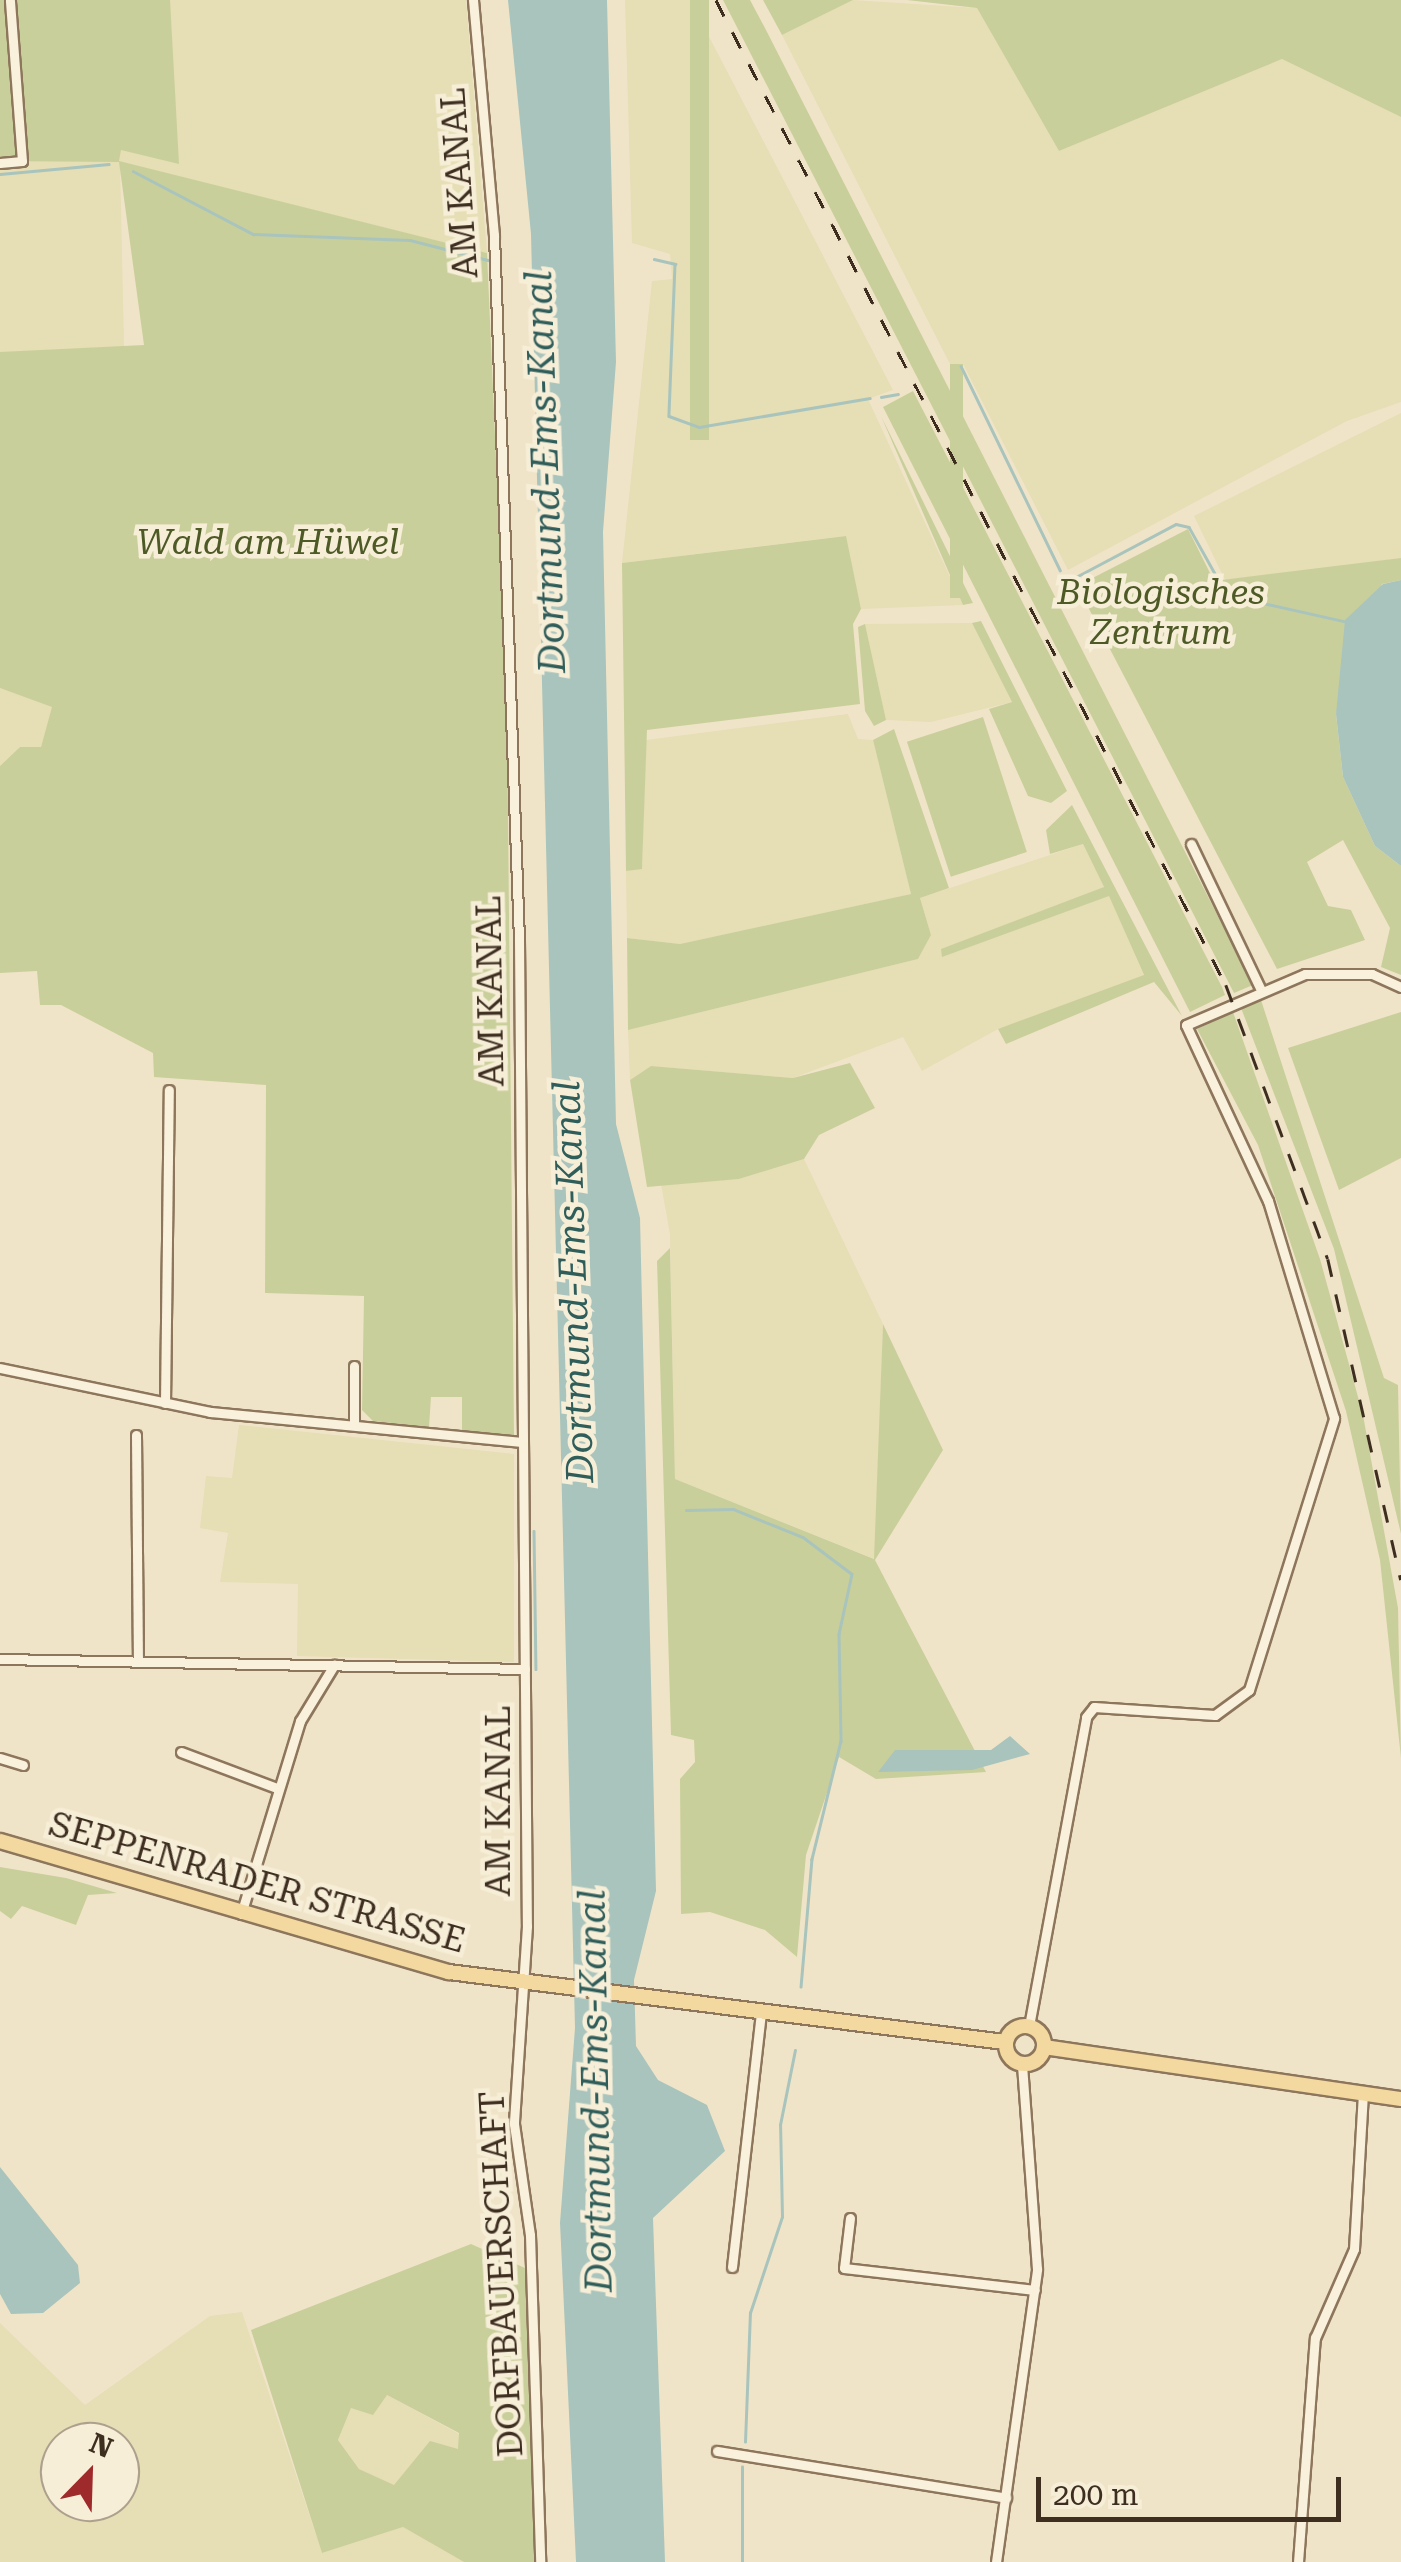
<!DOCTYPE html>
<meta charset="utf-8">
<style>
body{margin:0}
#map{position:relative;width:1401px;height:2562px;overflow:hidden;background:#f0e4c8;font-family:"Roboto Serif",serif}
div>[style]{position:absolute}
.farmland>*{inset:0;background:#e6deb5}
.green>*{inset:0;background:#c9cf9b;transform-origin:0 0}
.water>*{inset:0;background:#a9c4bc}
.stream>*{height:2.5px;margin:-1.25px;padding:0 1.25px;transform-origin:1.25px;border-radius:1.25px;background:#a9c4bc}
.roads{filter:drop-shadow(2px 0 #8d765c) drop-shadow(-2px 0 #8d765c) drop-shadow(0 2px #8d765c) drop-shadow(0 -2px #8d765c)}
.street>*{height:9px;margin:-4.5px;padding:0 4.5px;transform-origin:4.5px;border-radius:4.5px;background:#faf1dc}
.primary>*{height:14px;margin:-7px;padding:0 7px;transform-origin:7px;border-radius:7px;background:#f3d9a0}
.primary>.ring{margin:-7px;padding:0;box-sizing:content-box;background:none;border:14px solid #f3d9a0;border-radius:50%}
.rail>*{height:2.5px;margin-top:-1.25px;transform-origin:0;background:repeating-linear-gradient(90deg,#3d2e20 0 18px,transparent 0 36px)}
span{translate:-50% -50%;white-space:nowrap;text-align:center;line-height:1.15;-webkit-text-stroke:9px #f7eed8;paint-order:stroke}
.street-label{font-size:35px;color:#3d2e20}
.park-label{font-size:35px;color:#4d5a26;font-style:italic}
.water-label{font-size:38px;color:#2f5d5a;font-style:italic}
.north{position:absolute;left:40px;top:2422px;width:100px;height:100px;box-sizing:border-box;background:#f7eed8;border:2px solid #ada18e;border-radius:50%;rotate:23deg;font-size:28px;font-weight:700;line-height:40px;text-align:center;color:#3d2e20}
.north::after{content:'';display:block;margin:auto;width:35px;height:45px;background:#9e2a2b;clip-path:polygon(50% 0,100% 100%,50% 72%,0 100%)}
.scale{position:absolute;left:1036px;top:2477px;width:305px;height:45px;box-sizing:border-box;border:5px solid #3d2e20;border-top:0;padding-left:12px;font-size:30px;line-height:35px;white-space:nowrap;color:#3d2e20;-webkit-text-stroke:8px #f7eed8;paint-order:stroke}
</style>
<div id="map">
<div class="farmland">
<div style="clip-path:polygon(104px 0,466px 0,487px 253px,120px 162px,125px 389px,0 397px,0 165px)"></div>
<div style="clip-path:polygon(625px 0,690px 0,893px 390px,868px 399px,963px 605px,861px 609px,845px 536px,622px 563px,652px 281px,672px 279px,670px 254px,632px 243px)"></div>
<div style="clip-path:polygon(853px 0,977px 8px,1059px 151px,1282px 59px,1401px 117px,1401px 402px,1347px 421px,1068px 570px,963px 364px,950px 364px,782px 35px)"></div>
<div style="clip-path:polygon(1401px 413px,1401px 558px,1226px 582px,1194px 516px)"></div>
<div style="clip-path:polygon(972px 623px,1012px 702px,931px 722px,886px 720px,865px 624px)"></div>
<div style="clip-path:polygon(0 688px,53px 706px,41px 747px,20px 747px,0 766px)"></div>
<div style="clip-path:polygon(848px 714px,858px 739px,873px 740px,911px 894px,680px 944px,627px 938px,626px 871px,642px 868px,646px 740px)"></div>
<div style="clip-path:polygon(1083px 844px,1104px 887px,942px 956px,1109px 895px,1144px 976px,998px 1029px,922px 1071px,903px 1037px,793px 1078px,651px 1066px,630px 1080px,628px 1030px,918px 959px,931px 935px,920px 898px)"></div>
<div style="clip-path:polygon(804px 1159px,883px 1324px,875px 1559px,675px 1479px,670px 1234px,661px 1184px,739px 1179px)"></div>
<div style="clip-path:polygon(239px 1425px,514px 1454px,514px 1662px,297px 1656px,298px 1584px,220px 1582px,228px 1533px,200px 1528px,206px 1476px,232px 1478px)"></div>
<div style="clip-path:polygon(evenodd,242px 2312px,322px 2553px,403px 2527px,464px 2562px,0 2562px,0 2323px,85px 2405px,210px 2316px,242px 2312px,60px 2442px,120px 2442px,120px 2502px,60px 2502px,60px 2442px)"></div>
<div style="clip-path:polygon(387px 2395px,459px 2434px,459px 2449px,395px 2486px,359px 2469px,338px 2440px,351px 2408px)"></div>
</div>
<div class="green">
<div style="clip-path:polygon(0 0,170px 0,179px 164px,121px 150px,119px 161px,487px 253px,507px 709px,514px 1435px,462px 1430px,462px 1397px,431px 1397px,429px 1427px,373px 1421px,362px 1410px,364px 1296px,265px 1293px,266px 1085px,154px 1077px,153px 1053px,61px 1005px,40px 1005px,37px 971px,0 973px,0 766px,20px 747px,41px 747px,52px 707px,0 688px,0 352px,144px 345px,119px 162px,0 161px)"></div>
<div style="left:690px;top:0;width:19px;height:440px"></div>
<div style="clip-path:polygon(723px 0,750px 0,765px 28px,1253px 985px,1234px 993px)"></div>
<div style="clip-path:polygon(763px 0,853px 0,782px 35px)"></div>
<div style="clip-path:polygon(907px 0,1401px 0,1401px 117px,1282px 59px,1059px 151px,977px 8px)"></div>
<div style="left:950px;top:364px;width:13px;height:234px"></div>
<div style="clip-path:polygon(913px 391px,1222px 987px,1225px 995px,1190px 1012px,883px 407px)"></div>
<div style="clip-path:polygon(881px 416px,973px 603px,963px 605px)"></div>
<div style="clip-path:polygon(1188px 529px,1214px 581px,1401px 558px,1401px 580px,1382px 584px,1336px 714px,1343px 777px,1375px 846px,1401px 866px,1401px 975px,1381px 967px,1390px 928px,1343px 840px,1307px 862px,1328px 906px,1351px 910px,1365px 940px,1277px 969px,1077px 586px)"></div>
<div style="clip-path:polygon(846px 536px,861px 609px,853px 624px,860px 704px,647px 730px,642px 869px,626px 871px,622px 563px)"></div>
<div style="clip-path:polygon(981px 621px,1067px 791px,1051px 803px,1028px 796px,989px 709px,1012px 702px,972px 623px)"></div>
<div style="clip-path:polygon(865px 624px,886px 720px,874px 726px,865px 711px,858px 627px)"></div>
<div style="left:983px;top:717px;width:142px;height:80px;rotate:72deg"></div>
<div style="clip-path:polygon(894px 729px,949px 888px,920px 898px,931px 935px,918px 959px,628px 1030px,627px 938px,680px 944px,911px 894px,873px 740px)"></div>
<div style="clip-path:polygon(1072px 805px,1182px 1016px,1154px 982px,1006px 1044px,998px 1029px,1144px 975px,1109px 896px,942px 957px,941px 949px,1104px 887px,1083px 844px,1050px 854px,1046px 830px)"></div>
<div style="clip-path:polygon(1261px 1000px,1384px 1378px,1398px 1385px,1401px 1534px,1334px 1249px,1241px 1008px)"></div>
<div style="clip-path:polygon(1233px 1012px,1320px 1259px,1363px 1415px,1398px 1608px,1401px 1758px,1380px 1560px,1346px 1411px,1258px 1145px,1197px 1029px)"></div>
<div style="clip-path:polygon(1401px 1012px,1401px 1158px,1339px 1190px,1288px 1048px)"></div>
<div style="clip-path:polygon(850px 1063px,875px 1108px,819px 1135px,804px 1159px,739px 1179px,647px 1187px,630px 1080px,651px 1066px,793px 1078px)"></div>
<div style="clip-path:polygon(670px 1248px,675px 1479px,874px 1559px,883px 1324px,943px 1450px,875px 1560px,986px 1772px,876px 1779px,839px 1757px,806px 1855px,797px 1957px,765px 1930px,710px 1912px,681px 1914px,680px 1779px,695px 1762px,694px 1740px,671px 1735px,657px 1261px)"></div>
<div style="clip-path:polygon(0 1867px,66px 1878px,117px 1893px,88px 1895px,76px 1925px,22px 1906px,11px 1919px,0 1911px)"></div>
<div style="clip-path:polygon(evenodd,471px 2244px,525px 2268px,537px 2562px,464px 2562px,403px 2527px,322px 2553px,251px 2330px,471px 2244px,387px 2395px,459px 2433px,458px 2449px,430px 2441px,394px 2485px,359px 2469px,338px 2440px,351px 2408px,373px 2415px,387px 2395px)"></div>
</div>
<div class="water">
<div style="clip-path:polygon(508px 0,607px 0,616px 362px,603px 532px,616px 1124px,640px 1218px,656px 1891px,634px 1980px,636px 2046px,658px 2080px,707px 2105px,725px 2151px,653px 2218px,665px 2562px,576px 2562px,560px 2223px,575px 2028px,531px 234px)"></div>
<div style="clip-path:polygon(1401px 580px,1401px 866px,1375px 846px,1343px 777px,1336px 714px,1345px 620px,1383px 584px)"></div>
<div style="clip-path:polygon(1010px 1736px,1030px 1754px,972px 1770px,878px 1772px,895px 1750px,991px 1750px)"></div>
<div style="clip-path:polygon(0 2167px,78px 2265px,80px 2283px,43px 2313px,11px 2314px,0 2294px)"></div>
</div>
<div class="stream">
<div style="left:133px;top:171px;width:136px;rotate:27.7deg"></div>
<div style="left:253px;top:234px;width:157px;rotate:2.2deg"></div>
<div style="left:410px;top:240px;width:81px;rotate:14.4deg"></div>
<div style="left:0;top:174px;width:109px;rotate:-5.2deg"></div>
<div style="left:654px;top:259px;width:22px;rotate:13deg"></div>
<div style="left:675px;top:264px;width:152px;rotate:92.3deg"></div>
<div style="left:669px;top:416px;width:32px;rotate:20deg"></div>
<div style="left:699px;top:427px;width:173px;rotate:-9.6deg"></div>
<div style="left:961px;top:366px;width:227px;rotate:64.1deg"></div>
<div style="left:881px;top:397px;width:17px;rotate:-10deg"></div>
<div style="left:1074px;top:578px;width:115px;rotate:-27.9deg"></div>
<div style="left:1176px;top:524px;width:13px;rotate:13deg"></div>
<div style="left:1189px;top:527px;width:78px;rotate:60.8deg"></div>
<div style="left:1227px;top:595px;width:124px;rotate:12.6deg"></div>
<div style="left:686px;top:1510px;width:47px;rotate:-1.2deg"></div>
<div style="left:733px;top:1509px;width:75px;rotate:21.8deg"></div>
<div style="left:803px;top:1537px;width:61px;rotate:37.1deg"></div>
<div style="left:852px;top:1574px;width:61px;rotate:102.2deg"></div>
<div style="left:839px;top:1634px;width:107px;rotate:88.9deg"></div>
<div style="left:841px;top:1741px;width:122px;rotate:103.8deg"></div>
<div style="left:812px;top:1859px;width:128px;rotate:94.9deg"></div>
<div style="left:534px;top:1531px;width:138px;rotate:89.2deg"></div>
<div style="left:745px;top:2442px;width:129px;rotate:-87.8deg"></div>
<div style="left:750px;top:2313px;width:101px;rotate:-71.6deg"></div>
<div style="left:782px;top:2217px;width:92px;rotate:-91.2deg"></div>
<div style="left:780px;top:2125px;width:76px;rotate:-78.7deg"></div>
<div style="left:742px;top:2562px;width:95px;rotate:-90deg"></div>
</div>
<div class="roads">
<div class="street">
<div style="left:473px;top:0;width:236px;rotate:84.9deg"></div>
<div style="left:494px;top:235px;width:705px;rotate:87.97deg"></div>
<div style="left:519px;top:940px;width:986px;rotate:89.54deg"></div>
<div style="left:527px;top:1926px;width:198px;rotate:93.8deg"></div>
<div style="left:514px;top:2124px;width:112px;rotate:81.8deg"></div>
<div style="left:530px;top:2235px;width:327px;rotate:88.2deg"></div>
<div style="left:0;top:163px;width:22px;rotate:-5deg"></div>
<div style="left:22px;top:161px;width:161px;rotate:-94.3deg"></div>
<div style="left:1191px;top:844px;width:162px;rotate:64.4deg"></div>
<div style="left:354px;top:1366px;width:59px;rotate:90deg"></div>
<div style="left:0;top:1368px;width:215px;rotate:11.8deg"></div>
<div style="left:210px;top:1412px;width:314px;rotate:5.5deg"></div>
<div style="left:165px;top:1403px;width:313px;rotate:-89.3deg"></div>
<div style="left:136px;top:1435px;width:225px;rotate:89.5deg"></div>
<div style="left:0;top:1659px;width:525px;rotate:1.09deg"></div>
<div style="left:181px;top:1752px;width:103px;rotate:20.6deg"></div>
<div style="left:0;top:1758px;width:24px;rotate:17deg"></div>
<div style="left:241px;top:1914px;width:202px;rotate:-73deg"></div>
<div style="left:300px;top:1721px;width:66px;rotate:-58.7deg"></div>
<div style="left:1029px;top:2026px;width:314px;rotate:-79.5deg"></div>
<div style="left:1086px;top:1717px;width:13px;rotate:-51deg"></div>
<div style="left:1094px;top:1707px;width:121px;rotate:3.8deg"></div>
<div style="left:1215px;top:1715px;width:42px;rotate:-36.3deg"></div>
<div style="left:1249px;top:1690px;width:285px;rotate:-72.6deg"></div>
<div style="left:1334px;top:1418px;width:227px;rotate:-106.9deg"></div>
<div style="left:1268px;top:1201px;width:194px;rotate:-115deg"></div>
<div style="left:1186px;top:1025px;width:129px;rotate:-23.2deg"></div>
<div style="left:1305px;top:974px;width:67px"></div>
<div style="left:1372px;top:974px;width:32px;rotate:24deg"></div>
<div style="left:850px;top:2218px;width:50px;rotate:96.8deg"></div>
<div style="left:844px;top:2268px;width:192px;rotate:6.6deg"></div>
<div style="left:732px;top:2267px;width:258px;rotate:-83.5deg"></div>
<div style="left:717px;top:2451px;width:293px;rotate:9.2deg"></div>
<div style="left:996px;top:2562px;width:296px;rotate:-82deg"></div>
<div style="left:1037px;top:2269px;width:206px;rotate:-94.2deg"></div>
<div style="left:1298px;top:2562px;width:225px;rotate:-85.7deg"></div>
<div style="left:1315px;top:2338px;width:97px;rotate:-66.3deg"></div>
<div style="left:1354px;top:2249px;width:156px;rotate:-86.7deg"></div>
</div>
<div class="primary">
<div style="left:0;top:1841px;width:468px;rotate:16.3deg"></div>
<div style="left:449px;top:1972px;width:560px;rotate:7.18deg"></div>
<div class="ring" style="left:1006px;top:2026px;width:24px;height:24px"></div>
<div style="left:1044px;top:2047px;width:361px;rotate:8.3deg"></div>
</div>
</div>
<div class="rail">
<div style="left:716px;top:0;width:1109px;rotate:62.63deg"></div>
<div style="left:1226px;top:985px;width:292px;rotate:69.6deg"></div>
<div style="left:1328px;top:1259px;width:329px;rotate:77.2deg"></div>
</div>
<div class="street-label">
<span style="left:460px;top:183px;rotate:-94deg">AM KANAL</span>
<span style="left:491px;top:991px;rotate:-91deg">AM KANAL</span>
<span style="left:499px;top:1801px;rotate:-90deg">AM KANAL</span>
<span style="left:257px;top:1883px;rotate:16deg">SEPPENRADER STRASSE</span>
<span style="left:502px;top:2274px;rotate:-93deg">DORFBAUERSCHAFT</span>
</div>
<div class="park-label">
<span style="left:268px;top:543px">Wald am Hüwel</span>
<span style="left:1161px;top:613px">Biologisches<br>Zentrum</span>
</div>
<div class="water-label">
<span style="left:546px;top:472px;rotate:-92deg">Dortmund-Ems-Kanal</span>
<span style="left:574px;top:1282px;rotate:-92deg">Dortmund-Ems-Kanal</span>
<span style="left:596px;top:2091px;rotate:-91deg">Dortmund-Ems-Kanal</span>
</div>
<div class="north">N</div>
<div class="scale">200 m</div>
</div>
